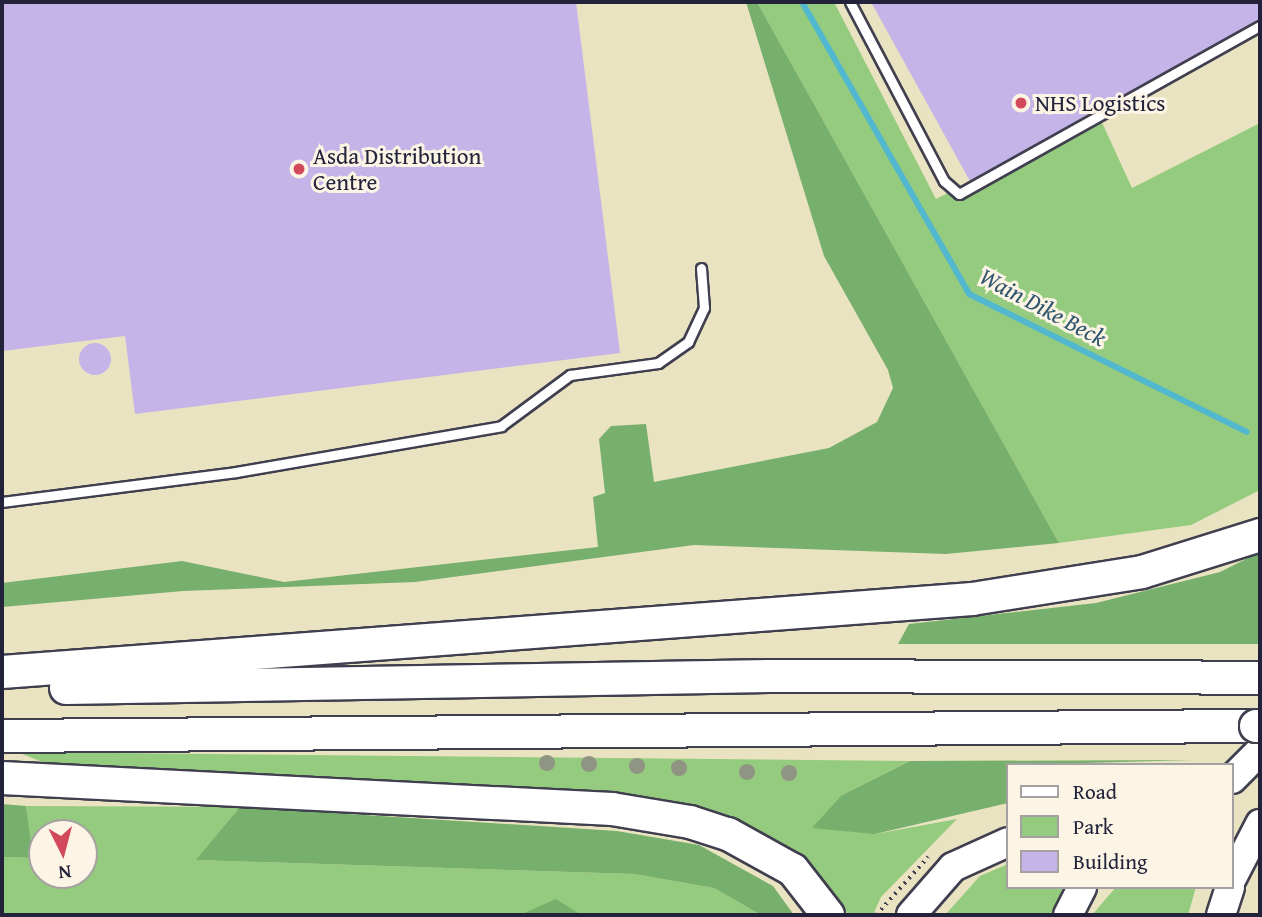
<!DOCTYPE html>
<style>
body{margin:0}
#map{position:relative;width:1262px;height:917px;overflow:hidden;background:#eae3c1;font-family:"Gentium Book Plus",serif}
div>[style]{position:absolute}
.green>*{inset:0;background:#94cb7e}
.forest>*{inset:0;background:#77af6d}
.stream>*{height:6px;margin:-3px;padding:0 3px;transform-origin:3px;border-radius:3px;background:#51b8cf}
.building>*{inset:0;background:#c4b4e7}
.round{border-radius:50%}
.path>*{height:3.5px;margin-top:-1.75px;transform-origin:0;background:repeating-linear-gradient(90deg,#403f4f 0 2px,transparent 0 7px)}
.roads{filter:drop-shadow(2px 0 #403f4f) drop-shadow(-2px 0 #403f4f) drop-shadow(0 2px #403f4f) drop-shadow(0 -2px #403f4f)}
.lane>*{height:9px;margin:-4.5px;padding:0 4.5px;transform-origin:4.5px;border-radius:4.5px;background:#fff}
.primary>*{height:28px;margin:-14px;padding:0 14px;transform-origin:14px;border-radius:14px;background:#fff}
.highway>*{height:32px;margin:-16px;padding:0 16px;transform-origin:16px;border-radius:16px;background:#fff}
.bridges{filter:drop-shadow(2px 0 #403f4f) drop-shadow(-2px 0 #403f4f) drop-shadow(0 2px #403f4f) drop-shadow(0 -2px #403f4f)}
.highway-bridge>*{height:32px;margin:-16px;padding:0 16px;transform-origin:16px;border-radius:16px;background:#fff}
.trees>*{width:16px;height:16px;margin:-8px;border-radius:50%;background:#8f9582}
.dots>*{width:19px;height:19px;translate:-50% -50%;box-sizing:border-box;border:4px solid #fcf5e5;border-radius:50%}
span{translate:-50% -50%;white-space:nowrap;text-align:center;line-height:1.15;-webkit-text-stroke:6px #fcf5e5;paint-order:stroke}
.poi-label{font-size:23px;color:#22223b}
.left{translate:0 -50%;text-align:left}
.water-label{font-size:24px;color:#32566f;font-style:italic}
.frame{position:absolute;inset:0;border:4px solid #22223b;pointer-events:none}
.legend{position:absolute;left:1006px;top:763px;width:228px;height:126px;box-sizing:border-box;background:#fcf5e5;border:2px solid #a5a1a1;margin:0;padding:9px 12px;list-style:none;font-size:21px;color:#22223b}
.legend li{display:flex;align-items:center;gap:14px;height:35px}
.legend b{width:35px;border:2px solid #a5a1a1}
.north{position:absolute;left:28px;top:819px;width:70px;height:70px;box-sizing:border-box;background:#fcf5e5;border:2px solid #a5a1a1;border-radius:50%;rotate:174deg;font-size:19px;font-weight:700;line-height:28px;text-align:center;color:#22223b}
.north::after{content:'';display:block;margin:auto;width:24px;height:32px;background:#d1495b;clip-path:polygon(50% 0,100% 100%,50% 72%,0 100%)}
</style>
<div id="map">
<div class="green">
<div style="clip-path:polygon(757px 2px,834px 2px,936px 199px,1099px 116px,1132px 188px,1260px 123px,1260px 490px,1191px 525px,1059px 543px)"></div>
<div style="clip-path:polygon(17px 752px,910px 761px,842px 795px,875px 834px,957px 819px,881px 897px,873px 915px,849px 915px,800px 859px,744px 824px,666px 805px,55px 767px)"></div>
<div style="clip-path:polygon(evenodd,26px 806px,240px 807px,197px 860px,634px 874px,714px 888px,761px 915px,2px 915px,2px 857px,32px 858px,26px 806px,42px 833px,84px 833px,84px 875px,42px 875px,42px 833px)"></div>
<div style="clip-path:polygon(1008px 864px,1008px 887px,1063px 887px,1052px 915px,945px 915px,980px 876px)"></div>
<div style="clip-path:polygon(1116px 887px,1196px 887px,1188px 915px,1092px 915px)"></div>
</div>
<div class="forest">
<div style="clip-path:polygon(746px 2px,757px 2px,1059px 543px,946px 554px,694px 545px,415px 582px,183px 591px,2px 607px,2px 583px,182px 561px,284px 582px,598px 547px,593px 497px,605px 493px,599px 439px,611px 426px,646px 424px,654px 482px,829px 448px,877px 422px,893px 388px,888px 370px,824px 256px)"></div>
<div style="clip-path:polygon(1260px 552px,1260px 644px,898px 644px,909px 624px,1096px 603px,1220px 572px)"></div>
<div style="clip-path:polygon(1195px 760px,1008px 765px,1008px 803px,875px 834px,812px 828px,842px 795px,910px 761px)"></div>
<div style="clip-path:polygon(2px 804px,26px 806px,33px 858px,2px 857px)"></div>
<div style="clip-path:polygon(240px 807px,617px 831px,699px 845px,773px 886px,794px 915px,761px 915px,714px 888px,634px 874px,196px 860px)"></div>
<div style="clip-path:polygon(556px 899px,581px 915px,520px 915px)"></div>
</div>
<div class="stream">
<div style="left:802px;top:2px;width:336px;rotate:60.2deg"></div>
<div style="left:969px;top:294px;width:310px;rotate:26.4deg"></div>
</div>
<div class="building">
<div style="clip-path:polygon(2px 2px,576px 2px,620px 353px,135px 414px,125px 336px,2px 351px)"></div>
<div style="clip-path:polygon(871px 2px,1260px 2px,1260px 22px,971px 183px)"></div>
<div class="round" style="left:79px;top:343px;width:32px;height:32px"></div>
</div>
<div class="path">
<div style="left:876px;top:915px;width:78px;rotate:-48.1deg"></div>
</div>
<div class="roads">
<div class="lane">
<div style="left:850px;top:2px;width:202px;rotate:62.3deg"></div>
<div style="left:944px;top:181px;width:20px;rotate:41deg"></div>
<div style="left:959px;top:194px;width:345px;rotate:-29.2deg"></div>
<div style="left:2px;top:502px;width:236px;rotate:-7.3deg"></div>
<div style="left:236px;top:472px;width:269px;rotate:-9.8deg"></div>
<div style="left:501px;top:426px;width:86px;rotate:-36.5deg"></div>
<div style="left:570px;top:375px;width:89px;rotate:-7.8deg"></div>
<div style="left:658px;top:363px;width:37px;rotate:-35deg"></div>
<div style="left:688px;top:342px;width:38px;rotate:-65deg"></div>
<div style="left:704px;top:308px;width:40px;rotate:-94.3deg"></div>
</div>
<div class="primary">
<div style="left:1232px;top:779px;width:40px;rotate:-45deg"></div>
<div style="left:1232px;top:878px;width:61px;rotate:-62.6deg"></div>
<div style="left:911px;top:915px;width:64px;rotate:-48.8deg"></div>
<div style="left:953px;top:867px;width:60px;rotate:-24.4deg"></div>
<div style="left:1068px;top:915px;width:31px;rotate:-63deg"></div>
<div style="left:1221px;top:915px;width:29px;rotate:-72deg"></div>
</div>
<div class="highway">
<div style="left:2px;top:672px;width:973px;rotate:-4.3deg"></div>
<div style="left:972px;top:599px;width:172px;rotate:-9deg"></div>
<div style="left:1142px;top:572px;width:124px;rotate:-17.4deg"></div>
<div style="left:66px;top:688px;width:703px;rotate:-0.98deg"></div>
<div style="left:769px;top:676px;width:491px;rotate:0.2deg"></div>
<div style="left:2px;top:736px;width:1254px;rotate:-0.46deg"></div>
<div style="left:2px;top:778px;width:611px;rotate:2.91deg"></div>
<div style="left:612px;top:809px;width:79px;rotate:9.5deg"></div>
<div style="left:690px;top:822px;width:40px;rotate:18deg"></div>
<div style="left:728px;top:834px;width:74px;rotate:29deg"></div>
<div style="left:793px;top:870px;width:57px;rotate:52.1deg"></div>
</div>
</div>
<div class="bridges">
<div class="highway-bridge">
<div style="left:1256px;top:726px;width:4px"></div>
</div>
</div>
<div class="trees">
<div style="left:547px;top:763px"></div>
<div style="left:589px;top:764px"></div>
<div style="left:637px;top:766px"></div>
<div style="left:679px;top:768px"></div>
<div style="left:747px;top:772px"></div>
<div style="left:789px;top:773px"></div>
</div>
<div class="dots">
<div style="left:1021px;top:103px;background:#d1495b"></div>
<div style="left:299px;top:169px;background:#d1495b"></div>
</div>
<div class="poi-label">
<span class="left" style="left:1035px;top:103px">NHS Logistics</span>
<span class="left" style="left:313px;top:169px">Asda Distribution<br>Centre</span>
</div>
<div class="water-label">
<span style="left:1043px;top:307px;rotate:28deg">Wain Dike Beck</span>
</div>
<div class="frame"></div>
<ul class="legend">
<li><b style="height:9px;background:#fff"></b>Road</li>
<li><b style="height:19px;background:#94cb7e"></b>Park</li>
<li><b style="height:19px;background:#c4b4e7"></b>Building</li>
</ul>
<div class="north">N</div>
</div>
